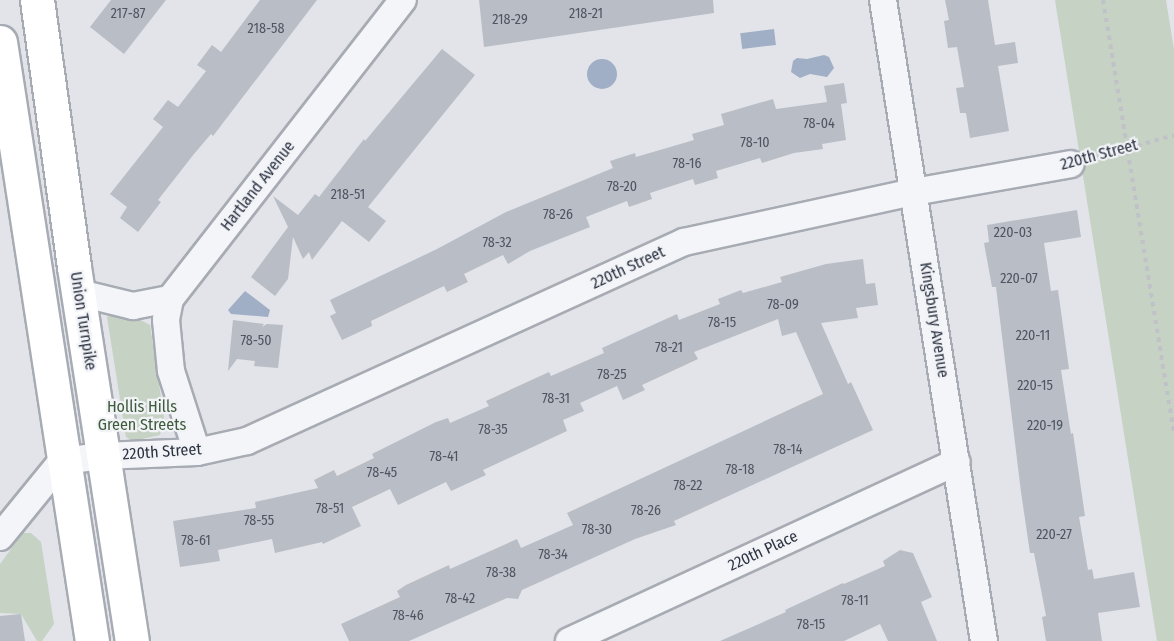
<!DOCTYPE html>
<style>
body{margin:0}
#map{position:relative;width:1174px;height:641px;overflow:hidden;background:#e2e4e9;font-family:"Fira Sans Condensed",sans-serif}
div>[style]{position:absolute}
.green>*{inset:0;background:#c6d2c4}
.water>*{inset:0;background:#a0afc6;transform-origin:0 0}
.round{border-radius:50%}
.building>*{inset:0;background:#b9bdc5}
.path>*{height:4px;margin-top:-2px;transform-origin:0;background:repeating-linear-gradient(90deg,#c0c2c8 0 4.5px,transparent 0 9px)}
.roads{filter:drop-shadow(2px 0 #a7abb3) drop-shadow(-2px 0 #a7abb3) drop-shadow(0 2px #a7abb3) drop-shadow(0 -2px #a7abb3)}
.street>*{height:26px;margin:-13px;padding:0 13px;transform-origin:13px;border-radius:13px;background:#f4f5f8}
.primary>*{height:33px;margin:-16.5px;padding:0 16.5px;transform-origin:16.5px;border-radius:16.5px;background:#fff}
span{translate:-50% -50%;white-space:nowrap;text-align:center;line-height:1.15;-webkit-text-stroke:4.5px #f1f3f7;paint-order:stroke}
.number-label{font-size:14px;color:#4e5461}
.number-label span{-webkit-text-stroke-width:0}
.street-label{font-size:16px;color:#2b3140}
.park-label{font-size:16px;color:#3d5a3a}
</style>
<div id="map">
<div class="green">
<div style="clip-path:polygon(1055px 0,1166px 0,1174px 50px,1174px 641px,1157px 641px)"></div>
<div style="clip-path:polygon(111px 314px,123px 318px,137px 318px,150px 325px,164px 417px,160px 435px,133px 441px,126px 437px,107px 317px)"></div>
<div style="clip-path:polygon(23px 533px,31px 533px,41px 542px,54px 624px,42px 641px,37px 641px,21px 614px,0 613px,0 564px)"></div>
</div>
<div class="water">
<div style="left:774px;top:29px;width:16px;height:34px;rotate:83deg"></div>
<div style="clip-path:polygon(824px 55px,829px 57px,834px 68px,827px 77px,810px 74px,800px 78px,791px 72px,793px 61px,797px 58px,807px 59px)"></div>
<div class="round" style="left:587px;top:59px;width:30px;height:30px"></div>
<div style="clip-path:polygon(245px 291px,270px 310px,268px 317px,231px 314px,228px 310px)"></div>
</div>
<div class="building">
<div style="clip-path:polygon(111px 0,166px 0,124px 54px,90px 27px)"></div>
<div style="clip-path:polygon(260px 0,317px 0,213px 136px,211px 134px,194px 154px,158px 200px,161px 202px,138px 232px,120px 218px,127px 207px,110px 194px,163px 127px,153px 119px,168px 100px,178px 107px,206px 71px,197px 65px,212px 45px,221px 52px)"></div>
<div style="clip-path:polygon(479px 0,713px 0,714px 13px,484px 47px)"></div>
<div style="clip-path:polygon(945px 0,988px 0,995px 45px,1015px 42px,1018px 63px,998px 66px,1009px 131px,970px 138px,966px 113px,960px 113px,956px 88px,964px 87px,957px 47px,948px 48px,944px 21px,949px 20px)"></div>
<div style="clip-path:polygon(442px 49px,475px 75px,368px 207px,386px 221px,369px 242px,342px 221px,312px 260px,309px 252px,303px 259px,293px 237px,288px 279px,275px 296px,251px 277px,288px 227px,273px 196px,298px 215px,315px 194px,319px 197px,364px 139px,365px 141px)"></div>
<div style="clip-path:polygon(844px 83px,847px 103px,841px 104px,846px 140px,822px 144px,823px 149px,794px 153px,762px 163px,760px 158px,716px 171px,718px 178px,695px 185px,693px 179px,650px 193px,652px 199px,629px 207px,627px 201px,586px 217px,590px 227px,530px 251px,508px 264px,503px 255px,464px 274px,468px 282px,447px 292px,444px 286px,371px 321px,372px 326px,342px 340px,330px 316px,336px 313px,330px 300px,437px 249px,506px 212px,613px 168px,610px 161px,635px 153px,636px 157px,694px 140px,692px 134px,724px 125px,721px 114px,773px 99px,776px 109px,827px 102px,824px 86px)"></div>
<div style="clip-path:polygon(1077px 210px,1081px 237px,1044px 243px,1051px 291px,1058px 290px,1069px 369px,1061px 370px,1071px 434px,1073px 433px,1085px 516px,1079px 517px,1088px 570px,1092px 569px,1094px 579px,1134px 572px,1140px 607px,1098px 613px,1102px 641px,1046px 641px,1042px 617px,1046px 616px,1034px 553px,1030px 553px,1021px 492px,996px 287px,992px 287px,984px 243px,989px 242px,987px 225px)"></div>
<div style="clip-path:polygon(863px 259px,866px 284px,875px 283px,878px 305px,856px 308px,858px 318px,821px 323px,848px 384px,851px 382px,873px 430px,674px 521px,676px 525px,635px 539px,522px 590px,518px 599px,507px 598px,409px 641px,349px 641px,341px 624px,400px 597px,397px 591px,406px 585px,449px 565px,450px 569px,517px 539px,521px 548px,573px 525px,567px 513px,823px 394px,796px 332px,782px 336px,778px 319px,694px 352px,698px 359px,642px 385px,645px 390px,623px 400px,617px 386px,580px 403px,584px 411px,563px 420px,567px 431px,483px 470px,486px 475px,451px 491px,446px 482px,398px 505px,390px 489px,352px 507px,361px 526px,323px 544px,322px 542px,275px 553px,272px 539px,218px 550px,220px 561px,180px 567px,173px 521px,256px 508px,255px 502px,318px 488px,314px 480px,334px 470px,337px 476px,374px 458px,372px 454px,436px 422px,448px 418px,450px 423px,489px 406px,486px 401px,549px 372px,551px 376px,604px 353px,602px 348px,677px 314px,679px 320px,720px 304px,718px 299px,741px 290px,743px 293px,782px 282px,780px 277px,826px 264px)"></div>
<div style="clip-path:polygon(233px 320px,264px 324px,262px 327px,267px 324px,283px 325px,278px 368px,254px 366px,255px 361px,237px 359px,228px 371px)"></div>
<div style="clip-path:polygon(900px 550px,913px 553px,932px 597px,921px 602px,937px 641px,888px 641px,880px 624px,844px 641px,720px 641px,786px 612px,785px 610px,843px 583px,844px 584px,885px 566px,883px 561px)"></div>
<div style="clip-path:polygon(21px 614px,25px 641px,0 641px,0 616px)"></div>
</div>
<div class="path">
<div style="left:1103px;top:0;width:439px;rotate:80.7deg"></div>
<div style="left:1094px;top:158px;width:83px;rotate:-16deg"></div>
</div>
<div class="roads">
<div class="street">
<div style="left:883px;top:0;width:649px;rotate:81.05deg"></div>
<div style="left:80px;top:293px;width:55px;rotate:13.8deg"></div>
<div style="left:133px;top:306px;width:38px;rotate:-11deg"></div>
<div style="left:170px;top:299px;width:379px;rotate:-52.1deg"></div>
<div style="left:170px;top:299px;width:21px;rotate:101deg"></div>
<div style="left:166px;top:320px;width:51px;rotate:84.4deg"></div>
<div style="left:171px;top:371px;width:85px;rotate:72.2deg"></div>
<div style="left:0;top:537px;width:98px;rotate:-50.8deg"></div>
<div style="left:62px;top:461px;width:41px;rotate:-7deg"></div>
<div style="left:103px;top:456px;width:94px;rotate:-2.4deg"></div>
<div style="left:197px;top:452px;width:51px;rotate:-12.4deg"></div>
<div style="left:247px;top:441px;width:480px;rotate:-24.5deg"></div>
<div style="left:684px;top:242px;width:235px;rotate:-12.3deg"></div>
<div style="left:914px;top:192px;width:159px;rotate:-10.1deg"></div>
<div style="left:569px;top:641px;width:427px;rotate:-24.8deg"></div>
</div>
<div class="primary">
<div style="left:37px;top:0;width:270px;rotate:82.1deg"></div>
<div style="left:74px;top:267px;width:378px;rotate:81.2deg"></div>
<div style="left:0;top:42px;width:606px;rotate:81.27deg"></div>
</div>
</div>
<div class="number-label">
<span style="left:128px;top:14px">217-87</span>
<span style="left:586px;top:14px">218-21</span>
<span style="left:510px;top:20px">218-29</span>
<span style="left:266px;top:29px">218-58</span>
<span style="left:819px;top:124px">78-04</span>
<span style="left:755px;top:143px">78-10</span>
<span style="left:687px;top:164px">78-16</span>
<span style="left:622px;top:187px">78-20</span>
<span style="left:348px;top:195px">218-51</span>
<span style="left:558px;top:215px">78-26</span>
<span style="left:1013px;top:233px">220-03</span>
<span style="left:497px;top:243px">78-32</span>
<span style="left:1019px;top:279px">220-07</span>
<span style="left:783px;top:305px">78-09</span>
<span style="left:722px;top:323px">78-15</span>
<span style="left:1033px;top:336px">220-11</span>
<span style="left:256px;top:341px">78-50</span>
<span style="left:669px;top:348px">78-21</span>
<span style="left:612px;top:375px">78-25</span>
<span style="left:1035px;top:386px">220-15</span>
<span style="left:556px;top:399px">78-31</span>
<span style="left:1045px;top:426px">220-19</span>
<span style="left:493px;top:430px">78-35</span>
<span style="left:788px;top:450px">78-14</span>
<span style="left:444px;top:457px">78-41</span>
<span style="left:740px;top:470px">78-18</span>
<span style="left:382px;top:473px">78-45</span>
<span style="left:688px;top:486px">78-22</span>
<span style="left:330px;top:509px">78-51</span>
<span style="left:646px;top:511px">78-26</span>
<span style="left:259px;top:521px">78-55</span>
<span style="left:597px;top:530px">78-30</span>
<span style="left:1054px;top:535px">220-27</span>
<span style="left:196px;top:541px">78-61</span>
<span style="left:553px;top:555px">78-34</span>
<span style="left:501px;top:573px">78-38</span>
<span style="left:460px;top:599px">78-42</span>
<span style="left:855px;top:601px">78-11</span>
<span style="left:408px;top:616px">78-46</span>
<span style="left:811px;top:625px">78-15</span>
</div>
<div class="street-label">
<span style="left:1099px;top:155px;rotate:-15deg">220th Street</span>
<span style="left:258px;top:186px;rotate:-52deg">Hartland Avenue</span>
<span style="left:628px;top:268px;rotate:-25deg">220th Street</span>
<span style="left:934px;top:320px;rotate:81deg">Kingsbury Avenue</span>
<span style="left:83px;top:321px;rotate:81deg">Union Turnpike</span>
<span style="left:162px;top:452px;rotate:-4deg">220th Street</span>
<span style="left:763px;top:551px;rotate:-25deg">220th Place</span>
</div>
<div class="park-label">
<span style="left:142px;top:416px">Hollis Hills<br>Green Streets</span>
</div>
</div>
